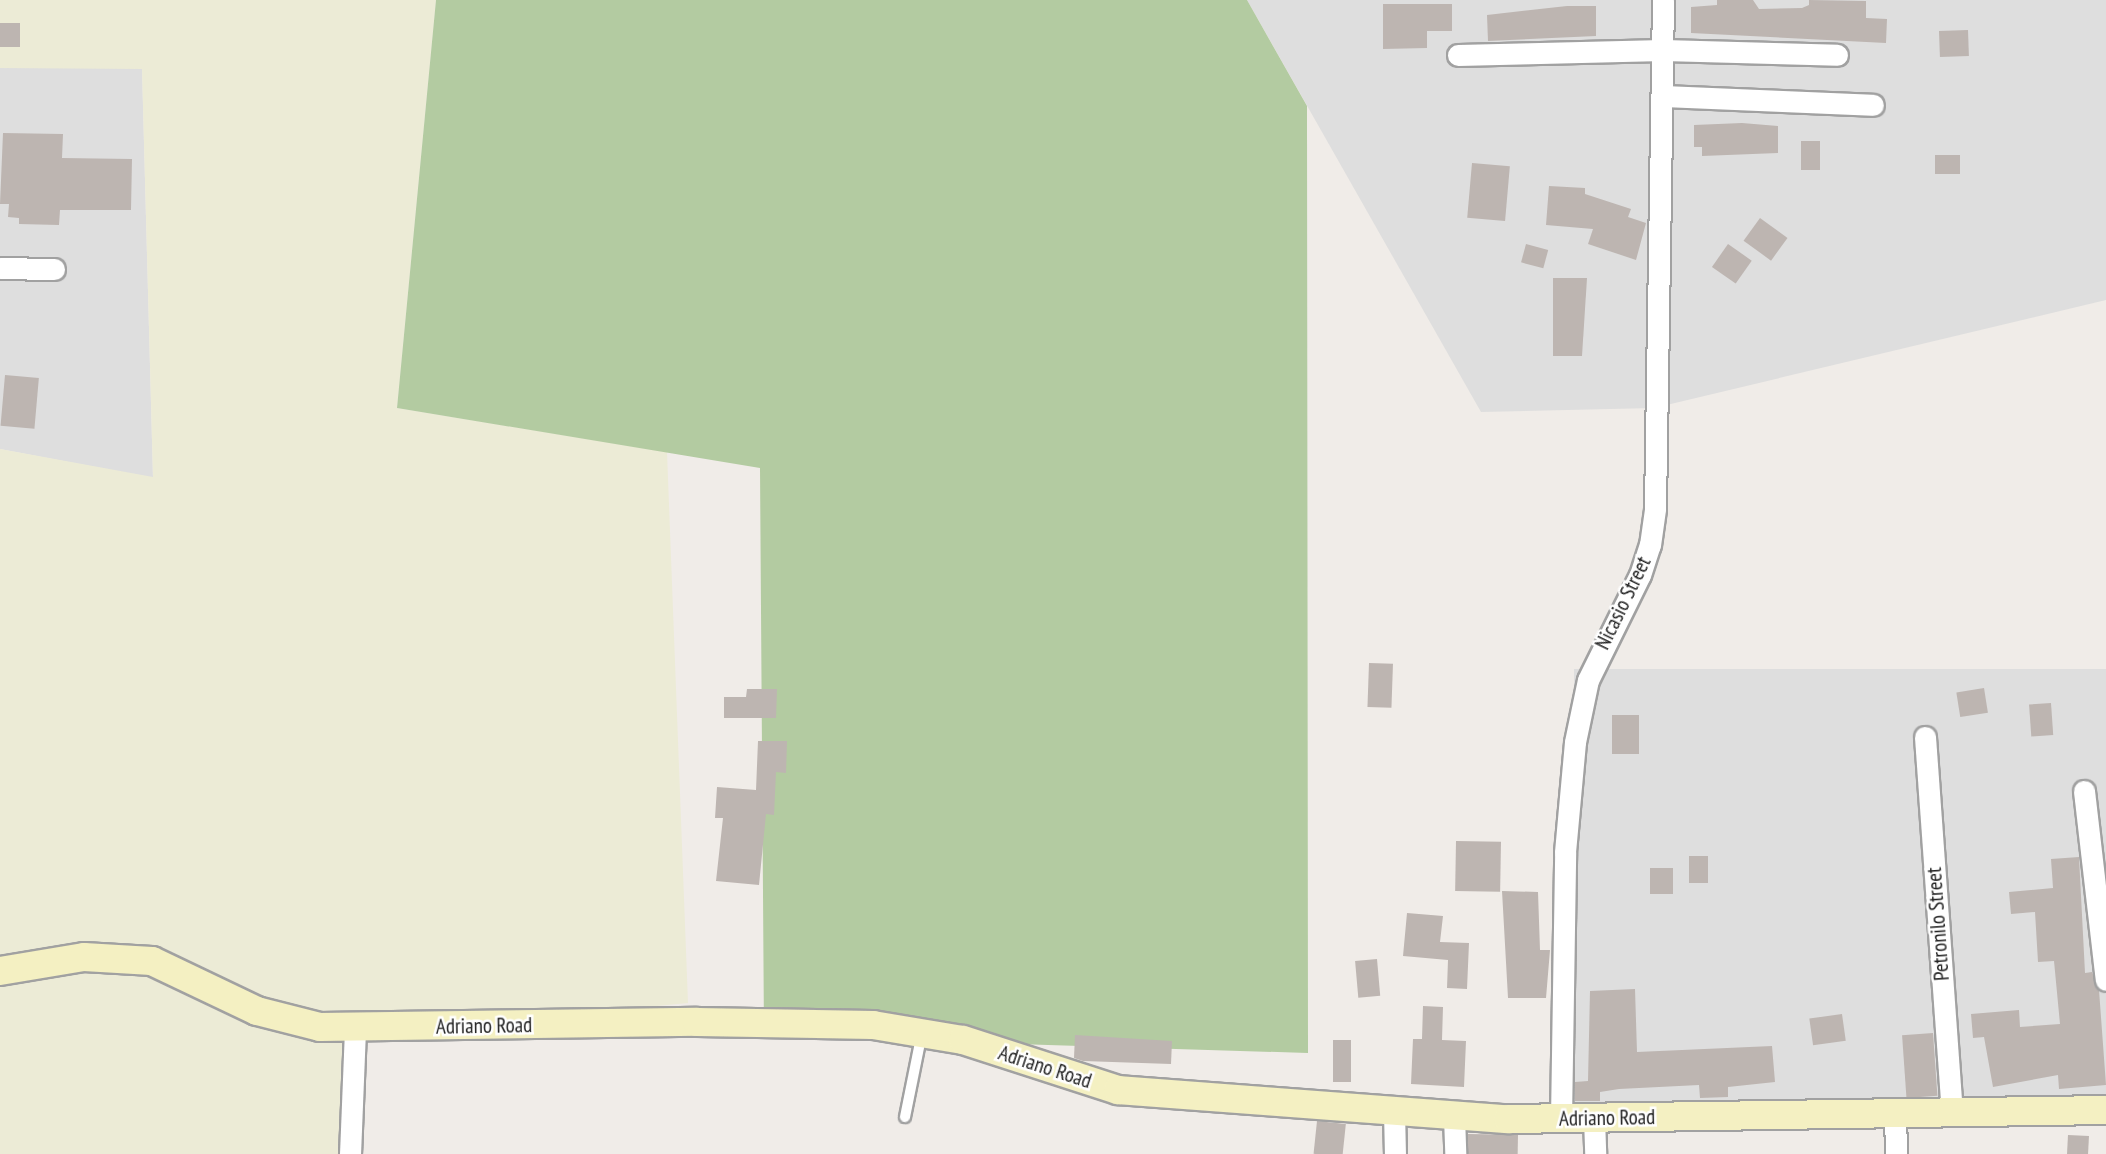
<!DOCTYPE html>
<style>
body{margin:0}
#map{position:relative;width:2106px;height:1154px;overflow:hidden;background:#f0ece8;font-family:"PT Sans Narrow",sans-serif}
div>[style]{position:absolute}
.residential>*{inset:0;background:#dedede;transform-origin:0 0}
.farmland>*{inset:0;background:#ecebd6}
.forest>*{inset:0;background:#b3cba1}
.building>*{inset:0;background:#bdb5b1;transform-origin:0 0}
.roads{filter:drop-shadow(2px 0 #a1a1a1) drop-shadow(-2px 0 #a1a1a1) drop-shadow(0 2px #a1a1a1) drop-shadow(0 -2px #a1a1a1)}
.lane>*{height:10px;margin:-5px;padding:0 5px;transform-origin:5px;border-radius:5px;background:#fff}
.street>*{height:21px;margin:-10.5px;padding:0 10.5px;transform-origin:10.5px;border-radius:10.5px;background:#fff}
.secondary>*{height:28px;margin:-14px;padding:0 14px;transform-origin:14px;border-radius:14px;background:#f4f0c2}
span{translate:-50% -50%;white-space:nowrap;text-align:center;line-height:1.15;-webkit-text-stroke:5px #fff;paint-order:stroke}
.street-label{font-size:21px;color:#202020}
</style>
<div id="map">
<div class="residential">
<div style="clip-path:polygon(1247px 0,2106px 0,2106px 300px,1654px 408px,1481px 412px)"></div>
<div style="clip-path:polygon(0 68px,142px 68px,153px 478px,0 449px)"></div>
<div style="left:2106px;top:669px;width:437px;height:532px;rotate:90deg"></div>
</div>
<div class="farmland">
<div style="clip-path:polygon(0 0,436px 0,397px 408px,667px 452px,688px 1003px,343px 1036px,339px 1154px,0 1154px,0 449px,153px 477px,142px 69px,0 68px)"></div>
</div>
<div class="forest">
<div style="clip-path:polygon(436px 0,1247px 0,1307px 106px,1308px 1053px,764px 1036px,760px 468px,397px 408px)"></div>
</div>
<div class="building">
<div style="clip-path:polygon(1717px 0,1753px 0,1759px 9px,1802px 8px,1809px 5px,1809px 0,1866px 1px,1866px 18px,1887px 19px,1886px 43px,1691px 33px,1691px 7px,1717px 5px)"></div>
<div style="clip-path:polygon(1383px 4px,1452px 4px,1452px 31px,1427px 31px,1427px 48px,1383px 49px)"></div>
<div style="clip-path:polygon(1567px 6px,1596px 6px,1596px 36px,1488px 41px,1487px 15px)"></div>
<div style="left:0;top:23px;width:20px;height:24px"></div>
<div style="left:1968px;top:30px;width:26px;height:29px;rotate:88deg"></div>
<div style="clip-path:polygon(1742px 123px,1778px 126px,1778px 153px,1702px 156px,1702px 147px,1694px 147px,1694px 125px)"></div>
<div style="clip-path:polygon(3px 133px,63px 134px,62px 158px,132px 159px,131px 210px,60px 210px,59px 225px,19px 224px,19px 218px,8px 217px,9px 204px,0 204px)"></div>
<div style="left:1801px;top:141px;width:19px;height:29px"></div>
<div style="left:1935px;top:155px;width:25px;height:19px"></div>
<div style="left:1472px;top:163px;width:38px;height:55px;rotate:5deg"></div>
<div style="clip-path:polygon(1549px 186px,1585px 188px,1585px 194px,1631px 209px,1628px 217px,1646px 223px,1636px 260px,1588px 244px,1593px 229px,1546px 225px)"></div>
<div style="left:1760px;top:218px;width:34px;height:28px;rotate:36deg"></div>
<div style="left:1526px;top:244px;width:23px;height:19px;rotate:15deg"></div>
<div style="left:1728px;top:244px;width:29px;height:28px;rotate:35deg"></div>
<div style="clip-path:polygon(1553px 278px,1587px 278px,1582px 356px,1553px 356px)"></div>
<div style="left:5px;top:375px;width:34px;height:51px;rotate:5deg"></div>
<div style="left:1369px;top:663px;width:24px;height:44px;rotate:2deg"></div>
<div style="left:1984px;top:688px;width:25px;height:28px;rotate:81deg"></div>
<div style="clip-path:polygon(747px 689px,777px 689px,776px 718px,724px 718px,724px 697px,746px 697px)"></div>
<div style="left:2051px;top:703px;width:32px;height:22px;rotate:86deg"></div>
<div style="left:1612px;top:715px;width:27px;height:39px"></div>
<div style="clip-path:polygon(758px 741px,787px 741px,786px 773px,776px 772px,774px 815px,766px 814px,759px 885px,716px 881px,723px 818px,715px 818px,717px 787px,756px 790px)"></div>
<div style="left:1456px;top:841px;width:45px;height:50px;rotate:1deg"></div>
<div style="left:1689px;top:856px;width:19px;height:27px"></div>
<div style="clip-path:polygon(2079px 857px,2085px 973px,2092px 972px,2099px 990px,2106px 1085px,2059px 1089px,2058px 1075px,1993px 1087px,1984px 1037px,1973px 1038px,1971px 1014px,2019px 1010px,2020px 1027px,2060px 1024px,2054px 961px,2038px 962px,2035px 912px,2011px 914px,2009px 892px,2053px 888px,2051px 859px)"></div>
<div style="left:1650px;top:868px;width:23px;height:26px"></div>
<div style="clip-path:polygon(1502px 891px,1538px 892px,1540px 950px,1550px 950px,1546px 998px,1508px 998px)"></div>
<div style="clip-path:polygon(1407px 913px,1443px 916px,1440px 942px,1469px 943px,1467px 989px,1447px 988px,1448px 960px,1403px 956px)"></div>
<div style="left:1377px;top:959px;width:37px;height:22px;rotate:85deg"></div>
<div style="clip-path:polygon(1635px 989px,1637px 1052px,1772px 1046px,1775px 1082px,1728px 1087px,1728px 1097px,1700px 1098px,1699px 1085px,1619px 1089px,1600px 1092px,1600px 1101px,1575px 1101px,1575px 1082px,1588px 1081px,1590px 991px)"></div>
<div style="clip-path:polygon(1423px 1006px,1443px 1007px,1442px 1040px,1466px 1041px,1464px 1087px,1411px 1084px,1413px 1039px,1422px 1039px)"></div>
<div style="left:1842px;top:1014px;width:27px;height:33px;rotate:82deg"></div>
<div style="left:1933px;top:1033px;width:63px;height:31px;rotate:86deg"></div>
<div style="clip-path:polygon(1075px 1035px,1172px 1041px,1171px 1064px,1083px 1061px,1074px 1058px)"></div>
<div style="left:1333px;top:1040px;width:18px;height:42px"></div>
<div style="left:1317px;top:1121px;width:29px;height:33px;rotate:6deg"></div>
<div style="left:1468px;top:1134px;width:50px;height:20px;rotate:1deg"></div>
<div style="left:2068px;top:1135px;width:21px;height:19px;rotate:3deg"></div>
</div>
<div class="roads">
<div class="lane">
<div style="left:905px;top:1117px;width:86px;rotate:-78.6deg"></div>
</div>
<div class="street">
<div style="left:1458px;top:55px;width:205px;rotate:-1.4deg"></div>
<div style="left:1663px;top:50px;width:174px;rotate:1.6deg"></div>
<div style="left:1662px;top:96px;width:211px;rotate:2.4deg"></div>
<div style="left:0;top:268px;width:54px;rotate:1.1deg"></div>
<div style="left:1925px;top:737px;width:376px;rotate:85.9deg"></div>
<div style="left:2084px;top:791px;width:190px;rotate:83.4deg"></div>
<div style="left:1394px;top:1111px;width:43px;rotate:88.7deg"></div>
<div style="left:1895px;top:1113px;width:41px;rotate:88.6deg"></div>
<div style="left:1454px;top:1116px;width:38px;rotate:88deg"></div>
<div style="left:1594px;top:1118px;width:36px;rotate:88deg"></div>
<div style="left:1561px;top:1119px;width:267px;rotate:-89.1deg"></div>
<div style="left:1565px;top:852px;width:110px;rotate:-84.8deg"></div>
<div style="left:1575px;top:742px;width:63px;rotate:-78.2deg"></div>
<div style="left:1588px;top:680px;width:117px;rotate:-63.7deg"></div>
<div style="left:1640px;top:575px;width:32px;rotate:-72deg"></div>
<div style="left:1650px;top:545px;width:37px;rotate:-82deg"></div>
<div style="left:1655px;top:508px;width:508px;rotate:-89.1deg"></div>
<div style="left:350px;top:1154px;width:125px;rotate:-87.7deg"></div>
</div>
<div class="secondary">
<div style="left:0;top:971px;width:85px;rotate:-9.5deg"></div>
<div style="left:84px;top:957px;width:68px;rotate:3.4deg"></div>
<div style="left:152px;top:961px;width:116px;rotate:25.5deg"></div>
<div style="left:257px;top:1011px;width:65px;rotate:14.3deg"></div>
<div style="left:320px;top:1027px;width:377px;rotate:-0.8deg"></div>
<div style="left:697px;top:1022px;width:176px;rotate:1deg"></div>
<div style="left:873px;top:1025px;width:91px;rotate:9.5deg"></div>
<div style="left:963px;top:1040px;width:163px;rotate:17.9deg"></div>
<div style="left:1118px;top:1090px;width:391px;rotate:4.3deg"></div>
<div style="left:1508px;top:1119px;width:598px;rotate:-0.86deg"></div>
</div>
</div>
<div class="street-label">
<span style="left:1623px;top:603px;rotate:-64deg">Nicasio Street</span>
<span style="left:1938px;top:924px;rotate:-94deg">Petronilo Street</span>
<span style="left:484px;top:1026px;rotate:-1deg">Adriano Road</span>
<span style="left:1045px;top:1067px;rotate:18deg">Adriano Road</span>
<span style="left:1607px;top:1118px;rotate:-1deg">Adriano Road</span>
</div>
</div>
